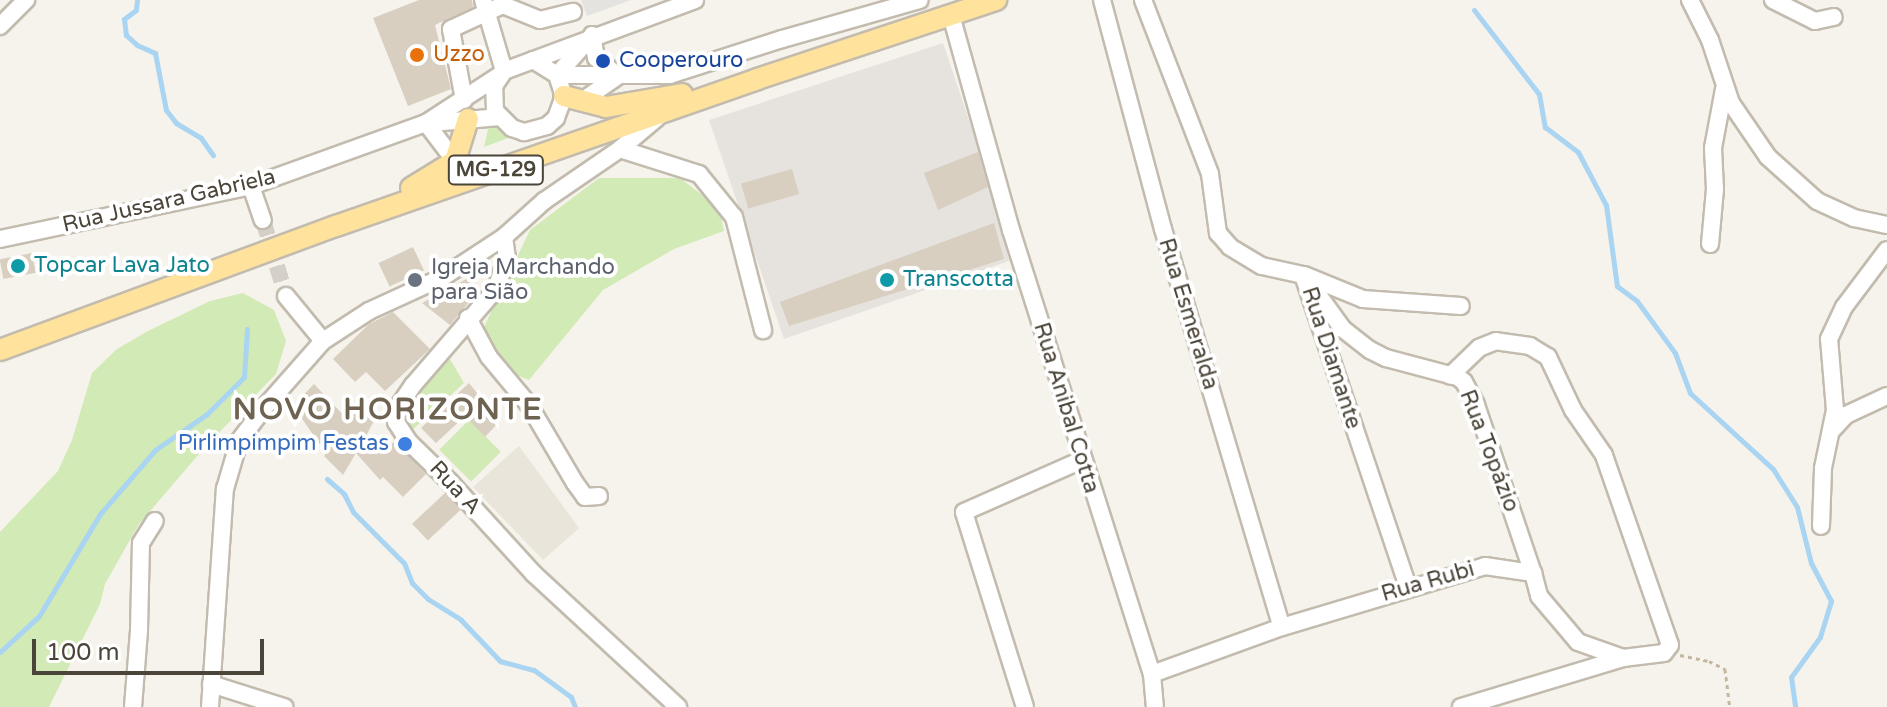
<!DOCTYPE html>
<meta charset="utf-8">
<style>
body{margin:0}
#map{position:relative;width:1887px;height:707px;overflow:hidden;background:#f6f3ec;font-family:"Varela Round",sans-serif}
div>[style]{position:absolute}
.residential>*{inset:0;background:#eae5da}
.industrial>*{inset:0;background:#e6e2dd}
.green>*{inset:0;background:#d2eab5;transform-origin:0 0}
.parking>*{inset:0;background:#e5e3e0}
.stream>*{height:5px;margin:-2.5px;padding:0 2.5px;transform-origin:2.5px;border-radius:2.5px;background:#a9d4f2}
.building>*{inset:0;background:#d8cfc1;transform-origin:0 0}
.minor-tunnel>*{height:16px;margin-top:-8px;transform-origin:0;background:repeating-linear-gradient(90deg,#d4d0c8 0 16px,transparent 0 24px)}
.path>*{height:3px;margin-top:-1.5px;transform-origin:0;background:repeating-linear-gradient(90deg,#c4b79f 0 4px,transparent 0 8px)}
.roads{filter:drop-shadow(2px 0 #c2bbae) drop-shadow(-2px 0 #c2bbae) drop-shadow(0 2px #c2bbae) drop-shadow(0 -2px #c2bbae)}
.minor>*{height:16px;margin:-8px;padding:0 8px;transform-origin:8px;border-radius:8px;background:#fff}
.major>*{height:20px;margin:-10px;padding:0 10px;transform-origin:10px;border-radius:10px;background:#ffe39c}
.dots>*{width:22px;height:22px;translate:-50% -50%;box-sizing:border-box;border:4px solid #fff;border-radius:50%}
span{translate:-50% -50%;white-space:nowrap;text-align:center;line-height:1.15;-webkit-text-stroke:8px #fff;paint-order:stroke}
.shield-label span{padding:2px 6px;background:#fff;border:2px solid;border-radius:6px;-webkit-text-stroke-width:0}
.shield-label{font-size:20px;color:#4b4439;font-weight:700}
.food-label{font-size:22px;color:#c56008}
.left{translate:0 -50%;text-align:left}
.transit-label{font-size:22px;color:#164399}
.street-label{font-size:22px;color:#4b4439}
.culture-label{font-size:22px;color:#0d838f}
.worship-label{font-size:22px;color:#5b616d}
.shop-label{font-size:22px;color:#366cbe}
.right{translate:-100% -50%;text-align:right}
.district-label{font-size:30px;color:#6e6250;font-weight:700;letter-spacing:2px}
.scale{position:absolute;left:32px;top:639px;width:232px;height:36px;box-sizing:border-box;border:4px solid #4b4439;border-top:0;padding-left:10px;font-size:24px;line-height:28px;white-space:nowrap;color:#4b4439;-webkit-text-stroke:6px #fff;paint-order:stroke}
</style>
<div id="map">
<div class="residential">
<div style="clip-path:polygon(519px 446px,579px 528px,543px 560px,473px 487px)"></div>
</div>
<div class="industrial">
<div style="clip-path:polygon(943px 43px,991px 186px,1009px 261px,784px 339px,709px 120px)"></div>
</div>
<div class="green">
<div style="clip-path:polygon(491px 116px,516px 135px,484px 147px)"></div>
<div style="clip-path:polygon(599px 178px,680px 178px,719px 208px,724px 231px,674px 249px,603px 290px,529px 380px,516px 375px,482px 331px,530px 230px)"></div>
<div style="clip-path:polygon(243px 293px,274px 310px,286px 341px,276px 374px,205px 447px,139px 524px,105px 584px,100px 604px,49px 707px,0 707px,0 532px,58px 471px,72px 440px,92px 373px,117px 349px,148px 331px,210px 301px)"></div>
<div style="clip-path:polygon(450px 359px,464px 383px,410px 432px,401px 419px,405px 405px)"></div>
<div style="left:469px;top:420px;width:45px;height:42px;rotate:45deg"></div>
</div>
<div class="parking">
<div style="clip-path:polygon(581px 0,631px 0,587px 16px)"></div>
</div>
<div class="stream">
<div style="left:137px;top:0;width:10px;rotate:96deg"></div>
<div style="left:136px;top:10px;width:15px;rotate:143deg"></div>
<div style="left:124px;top:19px;width:16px;rotate:83deg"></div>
<div style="left:126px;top:35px;width:15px;rotate:42deg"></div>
<div style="left:137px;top:45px;width:20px;rotate:24deg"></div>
<div style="left:155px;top:53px;width:58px;rotate:79.1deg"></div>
<div style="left:166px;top:110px;width:16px;rotate:52deg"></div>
<div style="left:176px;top:123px;width:29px;rotate:31deg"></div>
<div style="left:201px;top:138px;width:21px;rotate:55deg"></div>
<div style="left:1474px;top:10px;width:106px;rotate:52.3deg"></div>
<div style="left:1539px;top:94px;width:34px;rotate:80deg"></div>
<div style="left:1545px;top:127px;width:41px;rotate:37.1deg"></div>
<div style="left:1578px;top:152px;width:60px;rotate:62.2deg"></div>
<div style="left:1606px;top:205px;width:82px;rotate:82.3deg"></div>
<div style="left:1617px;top:286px;width:25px;rotate:37deg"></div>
<div style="left:1637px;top:301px;width:64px;rotate:53.8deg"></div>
<div style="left:1675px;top:353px;width:43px;rotate:69.4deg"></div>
<div style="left:1690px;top:393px;width:113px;rotate:42.5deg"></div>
<div style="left:1773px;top:469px;width:45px;rotate:57.7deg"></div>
<div style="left:1797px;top:507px;width:58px;rotate:76deg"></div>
<div style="left:1811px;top:563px;width:43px;rotate:62.2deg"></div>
<div style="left:1831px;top:601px;width:38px;rotate:107deg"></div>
<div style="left:1820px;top:637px;width:49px;rotate:125.9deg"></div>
<div style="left:1791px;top:677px;width:30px;rotate:82deg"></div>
<div style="left:327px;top:479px;width:23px;rotate:41deg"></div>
<div style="left:344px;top:494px;width:20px;rotate:63deg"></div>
<div style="left:353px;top:512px;width:72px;rotate:45deg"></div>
<div style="left:404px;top:563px;width:22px;rotate:68deg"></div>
<div style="left:412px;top:583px;width:23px;rotate:45deg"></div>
<div style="left:428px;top:599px;width:39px;rotate:32deg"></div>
<div style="left:461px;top:620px;width:57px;rotate:46.4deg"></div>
<div style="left:500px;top:661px;width:35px;rotate:15deg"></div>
<div style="left:534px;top:670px;width:46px;rotate:36.1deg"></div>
<div style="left:571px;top:697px;width:11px;rotate:68deg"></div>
<div style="left:0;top:652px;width:53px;rotate:-42.7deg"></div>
<div style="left:39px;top:616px;width:119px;rotate:-59.1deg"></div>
<div style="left:100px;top:514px;width:84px;rotate:-49.3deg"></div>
<div style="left:155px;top:450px;width:63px;rotate:-34.7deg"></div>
<div style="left:207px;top:414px;width:52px;rotate:-45deg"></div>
<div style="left:244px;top:377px;width:48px;rotate:-86.4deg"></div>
</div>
<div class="building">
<div style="clip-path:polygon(419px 0,472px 0,473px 7px,435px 25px,451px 89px,408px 106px,373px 18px)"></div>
<div style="clip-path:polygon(978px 152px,988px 187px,938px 210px,924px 173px)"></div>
<div style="left:792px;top:169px;width:26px;height:53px;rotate:74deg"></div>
<div style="clip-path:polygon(994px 223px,1004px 259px,789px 326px,780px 302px)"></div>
<div style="left:413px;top:247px;width:26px;height:38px;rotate:65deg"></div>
<div style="left:32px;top:253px;width:20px;height:33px;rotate:79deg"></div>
<div style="clip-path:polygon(470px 277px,477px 285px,470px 301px,450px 325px,422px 303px)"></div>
<div style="clip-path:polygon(393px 312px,430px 349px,385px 391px,366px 372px,355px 382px,333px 359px,369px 324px)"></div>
<div style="clip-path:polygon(469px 383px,500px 421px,485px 437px,465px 416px,436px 443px,421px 428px)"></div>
<div style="clip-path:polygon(314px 384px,348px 420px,361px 402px,376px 417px,367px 434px,383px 451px,395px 441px,426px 474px,403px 497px,383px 477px,380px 480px,356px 453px,343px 475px,324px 456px,326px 453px,293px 406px)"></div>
<div style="left:445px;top:493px;width:23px;height:45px;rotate:47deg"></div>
</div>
<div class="minor-tunnel">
<div style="left:263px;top:220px;width:79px;rotate:73.2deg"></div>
</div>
<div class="path">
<div style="left:1680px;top:655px;width:30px;rotate:12deg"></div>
<div style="left:1709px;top:661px;width:18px;rotate:27deg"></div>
<div style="left:1725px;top:669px;width:38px;rotate:83deg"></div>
</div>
<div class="roads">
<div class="minor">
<div style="left:483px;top:0;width:74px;rotate:73.5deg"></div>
<div style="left:1102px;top:0;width:237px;rotate:75.1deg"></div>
<div style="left:1163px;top:229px;width:415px;rotate:73.4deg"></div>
<div style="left:1143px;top:0;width:186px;rotate:68.9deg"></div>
<div style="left:1210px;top:174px;width:60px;rotate:82.3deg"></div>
<div style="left:1218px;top:233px;width:18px;rotate:49deg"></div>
<div style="left:1230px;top:247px;width:37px;rotate:31deg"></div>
<div style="left:1262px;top:266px;width:42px;rotate:12.4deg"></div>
<div style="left:1303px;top:275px;width:329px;rotate:71.4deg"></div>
<div style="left:1690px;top:0;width:45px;rotate:63.4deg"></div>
<div style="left:1710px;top:40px;width:66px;rotate:71.6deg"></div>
<div style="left:1731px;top:103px;width:65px;rotate:55.6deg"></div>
<div style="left:1768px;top:157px;width:66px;rotate:41.9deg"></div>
<div style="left:1817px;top:201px;width:41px;rotate:24.7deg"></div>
<div style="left:1854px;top:218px;width:34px;rotate:12deg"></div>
<div style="left:1773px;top:0;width:47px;rotate:26.6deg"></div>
<div style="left:1815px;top:21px;width:19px;rotate:-12deg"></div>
<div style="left:951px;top:15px;width:223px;rotate:74.4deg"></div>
<div style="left:1011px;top:230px;width:466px;rotate:72.4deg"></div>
<div style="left:1152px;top:674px;width:33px;rotate:85deg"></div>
<div style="left:0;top:26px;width:37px;rotate:-45deg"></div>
<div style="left:592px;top:35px;width:23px;rotate:80deg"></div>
<div style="left:596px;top:58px;width:28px;rotate:39deg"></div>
<div style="left:533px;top:60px;width:28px;rotate:32deg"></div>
<div style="left:557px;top:75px;width:22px;rotate:72deg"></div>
<div style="left:564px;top:96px;width:23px;rotate:110deg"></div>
<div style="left:556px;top:118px;width:12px;rotate:138deg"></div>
<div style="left:547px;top:126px;width:24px;rotate:165deg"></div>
<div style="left:524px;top:132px;width:13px;rotate:-162deg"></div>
<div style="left:512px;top:128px;width:24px;rotate:-135deg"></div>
<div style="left:495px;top:111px;width:25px;rotate:-92deg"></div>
<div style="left:494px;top:86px;width:18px;rotate:-56deg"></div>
<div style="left:504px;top:71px;width:204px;rotate:-20.4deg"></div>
<div style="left:557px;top:75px;width:113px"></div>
<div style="left:670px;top:75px;width:118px;rotate:-17.8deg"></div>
<div style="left:782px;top:39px;width:143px;rotate:-15.8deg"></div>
<div style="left:557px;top:75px;width:48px;rotate:-48.4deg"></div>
<div style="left:464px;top:100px;width:72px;rotate:-100.4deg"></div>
<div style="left:451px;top:29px;width:57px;rotate:-24.8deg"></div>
<div style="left:503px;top:5px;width:40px;rotate:22deg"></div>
<div style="left:540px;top:20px;width:34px;rotate:-14deg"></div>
<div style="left:582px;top:101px;width:44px;rotate:-34.8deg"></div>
<div style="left:426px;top:123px;width:48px;rotate:52.7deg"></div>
<div style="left:432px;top:123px;width:68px;rotate:-5deg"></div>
<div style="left:620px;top:149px;width:83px;rotate:17.6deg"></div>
<div style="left:699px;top:174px;width:55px;rotate:50.9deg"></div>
<div style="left:734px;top:217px;width:117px;rotate:75.6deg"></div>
<div style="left:251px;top:186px;width:36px;rotate:71deg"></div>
<div style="left:504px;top:237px;width:21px;rotate:82deg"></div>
<div style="left:507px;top:258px;width:33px;rotate:110deg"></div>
<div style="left:496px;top:289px;width:127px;rotate:130.8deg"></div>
<div style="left:413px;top:385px;width:27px;rotate:124deg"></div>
<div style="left:398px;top:407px;width:15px;rotate:98deg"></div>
<div style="left:396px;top:422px;width:24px;rotate:57deg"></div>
<div style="left:409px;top:442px;width:57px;rotate:44.3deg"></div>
<div style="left:450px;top:482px;width:125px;rotate:47.6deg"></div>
<div style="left:534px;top:574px;width:196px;rotate:42.7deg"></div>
<div style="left:0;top:239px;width:257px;rotate:-11.9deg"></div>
<div style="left:251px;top:186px;width:186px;rotate:-19.8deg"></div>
<div style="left:426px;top:123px;width:88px;rotate:-33deg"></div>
<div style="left:1710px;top:244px;width:55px;rotate:-84.8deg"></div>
<div style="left:1715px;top:189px;width:41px;rotate:-92.8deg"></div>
<div style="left:1713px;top:148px;width:60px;rotate:-79.4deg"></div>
<div style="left:1304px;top:275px;width:64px;rotate:22.1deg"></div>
<div style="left:1363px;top:299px;width:98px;rotate:4.1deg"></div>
<div style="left:1314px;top:289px;width:49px;rotate:54.1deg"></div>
<div style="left:1343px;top:329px;width:34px;rotate:38deg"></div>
<div style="left:1370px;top:350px;width:18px;rotate:27deg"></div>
<div style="left:1386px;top:358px;width:74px;rotate:14.8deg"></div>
<div style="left:1458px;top:377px;width:8px;rotate:40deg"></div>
<div style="left:1464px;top:382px;width:26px;rotate:62deg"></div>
<div style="left:1476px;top:405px;width:177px;rotate:71.3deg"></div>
<div style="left:286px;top:296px;width:58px;rotate:50.6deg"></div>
<div style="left:468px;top:318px;width:44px;rotate:61.7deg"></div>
<div style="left:489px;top:357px;width:62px;rotate:50.2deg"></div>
<div style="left:529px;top:405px;width:91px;rotate:59.5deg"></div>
<div style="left:575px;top:483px;width:17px;rotate:54deg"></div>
<div style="left:585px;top:497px;width:14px;rotate:-4deg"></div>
<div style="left:1833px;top:429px;width:19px;rotate:-47deg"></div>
<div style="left:1846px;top:415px;width:45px;rotate:-24.9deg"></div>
<div style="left:1821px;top:526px;width:58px;rotate:-88deg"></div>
<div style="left:1823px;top:468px;width:59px;rotate:-78.3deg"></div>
<div style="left:1835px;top:410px;width:71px;rotate:-94.8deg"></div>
<div style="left:1829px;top:339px;width:35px;rotate:-65deg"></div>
<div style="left:1844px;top:307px;width:71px;rotate:-53deg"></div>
<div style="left:1152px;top:674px;width:138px;rotate:-19.9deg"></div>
<div style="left:1282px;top:627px;width:212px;rotate:-16.7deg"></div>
<div style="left:1485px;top:566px;width:49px;rotate:8.3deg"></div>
<div style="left:1533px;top:573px;width:24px;rotate:75deg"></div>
<div style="left:1539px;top:596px;width:60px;rotate:49.7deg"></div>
<div style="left:1578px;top:642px;width:48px;rotate:19.6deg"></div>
<div style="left:1623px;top:658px;width:41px;rotate:-7deg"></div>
<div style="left:1664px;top:653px;width:10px;rotate:-53deg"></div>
<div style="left:1670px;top:645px;width:201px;rotate:-109.2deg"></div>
<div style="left:1604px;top:455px;width:55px;rotate:-124.6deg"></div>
<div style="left:1573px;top:410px;width:59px;rotate:-115.3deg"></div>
<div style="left:1548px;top:357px;width:21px;rotate:-149deg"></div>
<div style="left:1530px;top:346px;width:34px;rotate:-172deg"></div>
<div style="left:1496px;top:341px;width:18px;rotate:158deg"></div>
<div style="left:1479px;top:348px;width:40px;rotate:136deg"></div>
<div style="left:211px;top:684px;width:77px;rotate:17.5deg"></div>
<div style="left:133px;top:707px;width:77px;rotate:-85.5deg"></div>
<div style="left:139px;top:630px;width:87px;rotate:-88.7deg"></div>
<div style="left:141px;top:543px;width:26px;rotate:-58deg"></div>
<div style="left:210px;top:707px;width:219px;rotate:-86.1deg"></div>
<div style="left:225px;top:489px;width:50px;rotate:-73.7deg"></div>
<div style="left:239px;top:441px;width:40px;rotate:-53deg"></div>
<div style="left:263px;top:409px;width:91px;rotate:-48.6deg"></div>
<div style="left:323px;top:341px;width:55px;rotate:-33.1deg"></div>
<div style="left:369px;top:311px;width:81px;rotate:-24.7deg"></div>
<div style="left:443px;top:277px;width:73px;rotate:-33.3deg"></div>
<div style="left:504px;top:237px;width:54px;rotate:-42deg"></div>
<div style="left:544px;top:201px;width:92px;rotate:-34.4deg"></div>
<div style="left:620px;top:149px;width:48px;rotate:-40deg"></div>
<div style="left:1025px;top:707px;width:204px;rotate:-107.4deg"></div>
<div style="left:964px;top:512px;width:129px;rotate:-23.8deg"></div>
<div style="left:1461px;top:707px;width:169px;rotate:-16.8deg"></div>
</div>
<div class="major">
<div style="left:564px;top:96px;width:43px;rotate:14.7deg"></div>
<div style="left:606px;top:107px;width:77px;rotate:-9.7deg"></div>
<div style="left:411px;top:188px;width:52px;rotate:-31.5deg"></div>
<div style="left:455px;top:161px;width:44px;rotate:-72.8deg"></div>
<div style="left:0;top:350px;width:358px;rotate:-20.3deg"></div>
<div style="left:336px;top:226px;width:446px;rotate:-19.2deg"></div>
<div style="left:757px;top:79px;width:252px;rotate:-18.3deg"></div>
</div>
</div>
<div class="dots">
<div style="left:417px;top:55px;background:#e8710a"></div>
<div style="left:603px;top:61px;background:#1a4fb4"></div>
<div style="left:18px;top:266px;background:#0f9aa8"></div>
<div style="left:415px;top:280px;background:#6b7280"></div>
<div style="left:887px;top:280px;background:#0f9aa8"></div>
<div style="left:405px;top:444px;background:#3f7fe0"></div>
</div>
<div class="shield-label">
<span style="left:496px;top:170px">MG-129</span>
</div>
<div class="food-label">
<span class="left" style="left:433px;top:55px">Uzzo</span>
</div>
<div class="transit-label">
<span class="left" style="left:619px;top:61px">Cooperouro</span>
</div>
<div class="street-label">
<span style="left:169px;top:201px;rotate:-13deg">Rua Jussara Gabriela</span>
<span style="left:1188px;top:314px;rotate:73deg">Rua Esmeralda</span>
<span style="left:1331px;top:358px;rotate:72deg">Rua Diamante</span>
<span style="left:1066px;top:408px;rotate:73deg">Rua Anibal Cotta</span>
<span style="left:1489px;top:451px;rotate:69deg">Rua Topázio</span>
<span style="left:455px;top:488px;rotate:47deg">Rua A</span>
<span style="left:1428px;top:582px;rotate:-16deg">Rua Rubi</span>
</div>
<div class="culture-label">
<span class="left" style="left:34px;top:266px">Topcar Lava Jato</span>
<span class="left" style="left:903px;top:280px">Transcotta</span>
</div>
<div class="worship-label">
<span class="left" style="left:431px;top:280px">Igreja Marchando<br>para Sião</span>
</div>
<div class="shop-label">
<span class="right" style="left:389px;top:444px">Pirlimpimpim Festas</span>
</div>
<div class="district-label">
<span style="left:388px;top:410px">NOVO HORIZONTE</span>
</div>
<div class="scale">100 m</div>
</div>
